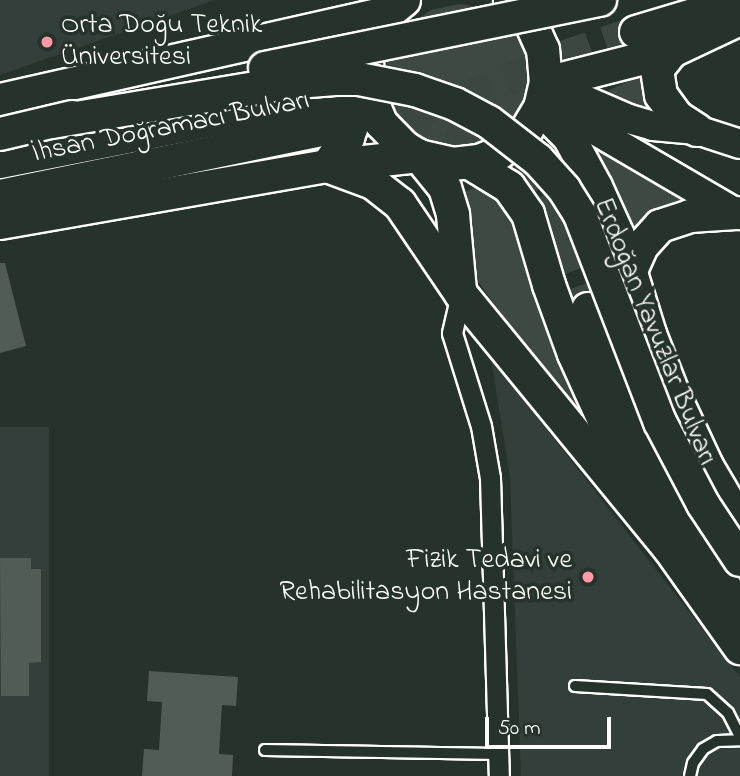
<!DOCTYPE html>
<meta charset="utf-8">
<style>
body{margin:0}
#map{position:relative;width:740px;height:776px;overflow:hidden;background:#26332d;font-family:"Indie Flower",sans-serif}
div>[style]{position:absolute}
.built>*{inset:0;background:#333f3a;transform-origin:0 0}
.green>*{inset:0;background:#3e4944}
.building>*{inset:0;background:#515c57}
.primary-tunnel>*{height:32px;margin-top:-16px;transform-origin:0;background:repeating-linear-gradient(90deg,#3c4742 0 32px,transparent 0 48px)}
.roads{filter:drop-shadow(2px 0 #fff) drop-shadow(-2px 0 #fff) drop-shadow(0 2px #fff) drop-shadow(0 -2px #fff)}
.lane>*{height:10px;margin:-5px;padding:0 5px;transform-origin:5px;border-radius:5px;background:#26332d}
.street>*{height:19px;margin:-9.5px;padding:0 9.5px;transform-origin:9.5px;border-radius:9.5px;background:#26332d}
.secondary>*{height:28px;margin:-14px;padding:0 14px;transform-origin:14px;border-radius:14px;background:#26332d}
.primary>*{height:32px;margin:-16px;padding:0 16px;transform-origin:16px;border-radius:16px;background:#26332d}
.bridges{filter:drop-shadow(2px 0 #fff) drop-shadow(-2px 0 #fff) drop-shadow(0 2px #fff) drop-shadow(0 -2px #fff)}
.primary-bridge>*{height:32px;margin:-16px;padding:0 16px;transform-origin:16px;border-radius:16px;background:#26332d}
.dots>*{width:19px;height:19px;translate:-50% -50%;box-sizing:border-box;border:4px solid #26332d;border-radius:50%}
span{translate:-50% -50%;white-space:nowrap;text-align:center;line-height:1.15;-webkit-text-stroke:7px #26332d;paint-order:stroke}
.poi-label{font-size:28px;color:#fff}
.left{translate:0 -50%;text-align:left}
.right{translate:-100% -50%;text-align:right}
.street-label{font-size:28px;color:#fff}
.scale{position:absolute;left:485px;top:717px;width:126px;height:32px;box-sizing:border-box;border:4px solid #fff;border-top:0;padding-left:9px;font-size:21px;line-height:24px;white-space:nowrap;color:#fff;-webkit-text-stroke:5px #26332d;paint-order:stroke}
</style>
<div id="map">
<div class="built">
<div style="clip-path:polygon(0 0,215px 0,0 75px)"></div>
<div style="clip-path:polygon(491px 358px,740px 677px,740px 776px,521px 776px,510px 478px)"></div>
<div style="left:49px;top:427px;width:349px;height:49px;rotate:90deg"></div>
</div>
<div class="green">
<div style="clip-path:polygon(460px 4px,489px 9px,513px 26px,523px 38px,534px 65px,529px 109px,479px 152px,426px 146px,396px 118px,386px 93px,386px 66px,390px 51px,407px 26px,431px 10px)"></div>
<div style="clip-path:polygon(649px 72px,664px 120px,594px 97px)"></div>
<div style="clip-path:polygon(585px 139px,694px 202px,637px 233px,611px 181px)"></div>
<div style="clip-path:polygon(478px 186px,495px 194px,513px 214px,540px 305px,586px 420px,580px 423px,474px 276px,463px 193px)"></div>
</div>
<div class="building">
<div style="clip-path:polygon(0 263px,5px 263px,26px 346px,0 353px)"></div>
<div style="clip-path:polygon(0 558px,31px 558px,31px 569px,41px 569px,41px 662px,29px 663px,29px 696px,1px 696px)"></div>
<div style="clip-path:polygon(149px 671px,238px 677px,236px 706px,222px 705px,219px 754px,233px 755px,232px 776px,142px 776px,144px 749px,159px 750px,162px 702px,147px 701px)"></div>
</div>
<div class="primary-tunnel">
<div style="left:401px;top:115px;width:80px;rotate:22.1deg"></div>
<div style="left:475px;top:145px;width:44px;rotate:35.8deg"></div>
<div style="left:511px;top:171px;width:38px;rotate:47deg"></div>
<div style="left:537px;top:199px;width:23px;rotate:59deg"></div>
<div style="left:549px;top:219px;width:26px;rotate:59deg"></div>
<div style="left:562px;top:241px;width:73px;rotate:69.1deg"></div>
<div style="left:355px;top:124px;width:110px;rotate:-13.2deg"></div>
<div style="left:462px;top:99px;width:106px;rotate:-22.7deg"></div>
<div style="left:560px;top:58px;width:80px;rotate:-18.9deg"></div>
</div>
<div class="roads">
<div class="lane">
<div style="left:575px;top:686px;width:132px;rotate:3.5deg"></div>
<div style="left:707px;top:694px;width:28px;rotate:42deg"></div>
<div style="left:728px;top:713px;width:27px;rotate:63deg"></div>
<div style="left:265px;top:750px;width:233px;rotate:1deg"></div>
<div style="left:690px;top:776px;width:13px;rotate:-77deg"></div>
<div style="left:693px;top:763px;width:17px;rotate:-54deg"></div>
<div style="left:703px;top:749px;width:16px;rotate:-30deg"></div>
<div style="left:717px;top:741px;width:23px;rotate:-2deg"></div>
</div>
<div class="street">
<div style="left:461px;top:294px;width:40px;rotate:103deg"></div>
<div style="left:452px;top:333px;width:97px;rotate:72.7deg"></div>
<div style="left:481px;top:426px;width:53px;rotate:80.2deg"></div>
<div style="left:490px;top:478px;width:298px;rotate:88.3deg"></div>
</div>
<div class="secondary">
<div style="left:546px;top:83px;width:90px;rotate:23.4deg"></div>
<div style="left:629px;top:119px;width:25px;rotate:16deg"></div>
<div style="left:653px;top:126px;width:44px;rotate:5.2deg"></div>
<div style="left:697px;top:130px;width:45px;rotate:18deg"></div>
<div style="left:540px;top:108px;width:47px;rotate:20deg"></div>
<div style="left:584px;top:124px;width:181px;rotate:30.3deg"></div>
</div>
<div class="primary">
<div style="left:404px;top:0;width:19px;rotate:141deg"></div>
<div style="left:389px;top:12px;width:26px;rotate:122deg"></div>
<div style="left:375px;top:34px;width:25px;rotate:108deg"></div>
<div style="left:367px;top:58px;width:34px;rotate:88deg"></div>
<div style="left:368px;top:92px;width:34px;rotate:67deg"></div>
<div style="left:381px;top:123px;width:33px;rotate:46deg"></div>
<div style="left:404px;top:147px;width:17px;rotate:31deg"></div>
<div style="left:419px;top:156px;width:35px;rotate:13deg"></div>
<div style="left:453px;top:164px;width:26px;rotate:-7deg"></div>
<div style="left:479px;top:161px;width:22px;rotate:-22deg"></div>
<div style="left:499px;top:153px;width:35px;rotate:-39deg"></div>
<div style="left:526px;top:131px;width:27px;rotate:-59deg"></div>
<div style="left:540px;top:108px;width:26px;rotate:-77deg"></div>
<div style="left:546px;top:83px;width:33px;rotate:-95deg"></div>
<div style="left:543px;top:50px;width:32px;rotate:-114deg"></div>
<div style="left:530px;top:21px;width:29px;rotate:-134deg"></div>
<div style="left:636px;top:32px;width:109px;rotate:-16.6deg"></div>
<div style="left:546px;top:83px;width:130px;rotate:-14.3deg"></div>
<div style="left:326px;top:98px;width:14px;rotate:21deg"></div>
<div style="left:339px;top:103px;width:10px;rotate:45deg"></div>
<div style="left:346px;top:110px;width:19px;rotate:74deg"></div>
<div style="left:351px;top:128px;width:10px;rotate:107deg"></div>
<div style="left:348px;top:138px;width:35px;rotate:127deg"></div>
<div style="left:327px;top:166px;width:49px;rotate:20.3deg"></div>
<div style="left:373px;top:183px;width:34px;rotate:38deg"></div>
<div style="left:400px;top:204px;width:109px;rotate:55.9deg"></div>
<div style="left:461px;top:294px;width:328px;rotate:50.7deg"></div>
<div style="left:0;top:100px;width:399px;rotate:-12.7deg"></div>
<div style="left:540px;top:108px;width:41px;rotate:45deg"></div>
<div style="left:569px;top:137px;width:57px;rotate:61.6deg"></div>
<div style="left:596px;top:187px;width:63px;rotate:65.5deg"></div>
<div style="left:622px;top:244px;width:94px;rotate:72.7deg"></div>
<div style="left:650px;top:334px;width:63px;rotate:68.7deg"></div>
<div style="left:673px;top:393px;width:81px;rotate:65deg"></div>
<div style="left:707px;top:466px;width:65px;rotate:59.5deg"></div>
<div style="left:697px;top:130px;width:24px;rotate:-147deg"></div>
<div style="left:677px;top:117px;width:27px;rotate:-126deg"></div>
<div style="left:661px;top:95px;width:25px;rotate:-99deg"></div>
<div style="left:657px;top:70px;width:24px;rotate:-52deg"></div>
<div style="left:672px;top:51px;width:75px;rotate:-25.2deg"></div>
<div style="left:419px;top:156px;width:41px;rotate:50.9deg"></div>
<div style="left:445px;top:188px;width:28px;rotate:73deg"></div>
<div style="left:453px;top:215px;width:76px;rotate:84.7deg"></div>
<div style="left:0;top:162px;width:332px;rotate:-11.1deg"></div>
<div style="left:326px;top:98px;width:22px;rotate:-39deg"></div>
<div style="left:470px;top:163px;width:46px;rotate:31.6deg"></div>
<div style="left:509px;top:187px;width:33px;rotate:55deg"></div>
<div style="left:528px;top:214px;width:74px;rotate:73.5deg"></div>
<div style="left:549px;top:285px;width:73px;rotate:70.1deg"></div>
<div style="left:574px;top:354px;width:102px;rotate:65.7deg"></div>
<div style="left:616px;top:447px;width:114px;rotate:62.3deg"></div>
<div style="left:669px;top:548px;width:123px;rotate:54.6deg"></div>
<div style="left:0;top:196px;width:329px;rotate:-11.6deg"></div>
<div style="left:0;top:223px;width:332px;rotate:-9.9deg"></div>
<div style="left:327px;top:166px;width:93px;rotate:-6.2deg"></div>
<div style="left:630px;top:273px;width:30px;rotate:-66deg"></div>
<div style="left:642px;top:246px;width:27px;rotate:-48deg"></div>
<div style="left:660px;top:226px;width:32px;rotate:-18deg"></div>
<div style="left:690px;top:216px;width:46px;rotate:-3.7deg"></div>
<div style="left:588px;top:309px;width:162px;rotate:67.5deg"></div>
<div style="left:650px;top:459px;width:102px;rotate:61.4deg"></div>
<div style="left:699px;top:549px;width:73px;rotate:55.7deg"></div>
</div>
</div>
<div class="bridges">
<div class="primary-bridge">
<div style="left:265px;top:68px;width:342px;rotate:-11.5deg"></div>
<div style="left:52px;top:122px;width:235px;rotate:-9.5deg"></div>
<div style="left:284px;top:83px;width:51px;rotate:-4.5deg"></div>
<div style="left:335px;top:79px;width:24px"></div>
<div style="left:359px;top:79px;width:57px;rotate:11.1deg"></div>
<div style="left:415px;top:90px;width:42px;rotate:19.3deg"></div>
<div style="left:455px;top:104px;width:38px;rotate:28deg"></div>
<div style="left:489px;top:122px;width:62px;rotate:37.8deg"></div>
<div style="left:538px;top:160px;width:39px;rotate:48deg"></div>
<div style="left:564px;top:189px;width:31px;rotate:58deg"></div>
<div style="left:580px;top:215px;width:222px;rotate:68.9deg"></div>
<div style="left:660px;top:422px;width:93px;rotate:62.3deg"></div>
<div style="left:703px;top:504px;width:67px;rotate:56.5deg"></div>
<div style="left:0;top:134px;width:74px;rotate:-13.3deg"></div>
</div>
</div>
<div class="dots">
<div style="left:47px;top:42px;background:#ff9aa2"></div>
<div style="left:588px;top:577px;background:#ff9aa2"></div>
</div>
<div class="poi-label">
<span class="left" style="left:61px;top:42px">Orta Doğu Teknik<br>Üniversitesi</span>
<span class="right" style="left:572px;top:577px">Fizik Tedavi ve<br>Rehabilitasyon Hastanesi</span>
</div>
<div class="street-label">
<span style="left:171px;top:128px;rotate:-11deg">İhsan Doğramacı Bulvarı</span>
<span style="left:654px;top:332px;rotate:68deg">Erdoğan Yavuzlar Bulvarı</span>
</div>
<div class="scale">50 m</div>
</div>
